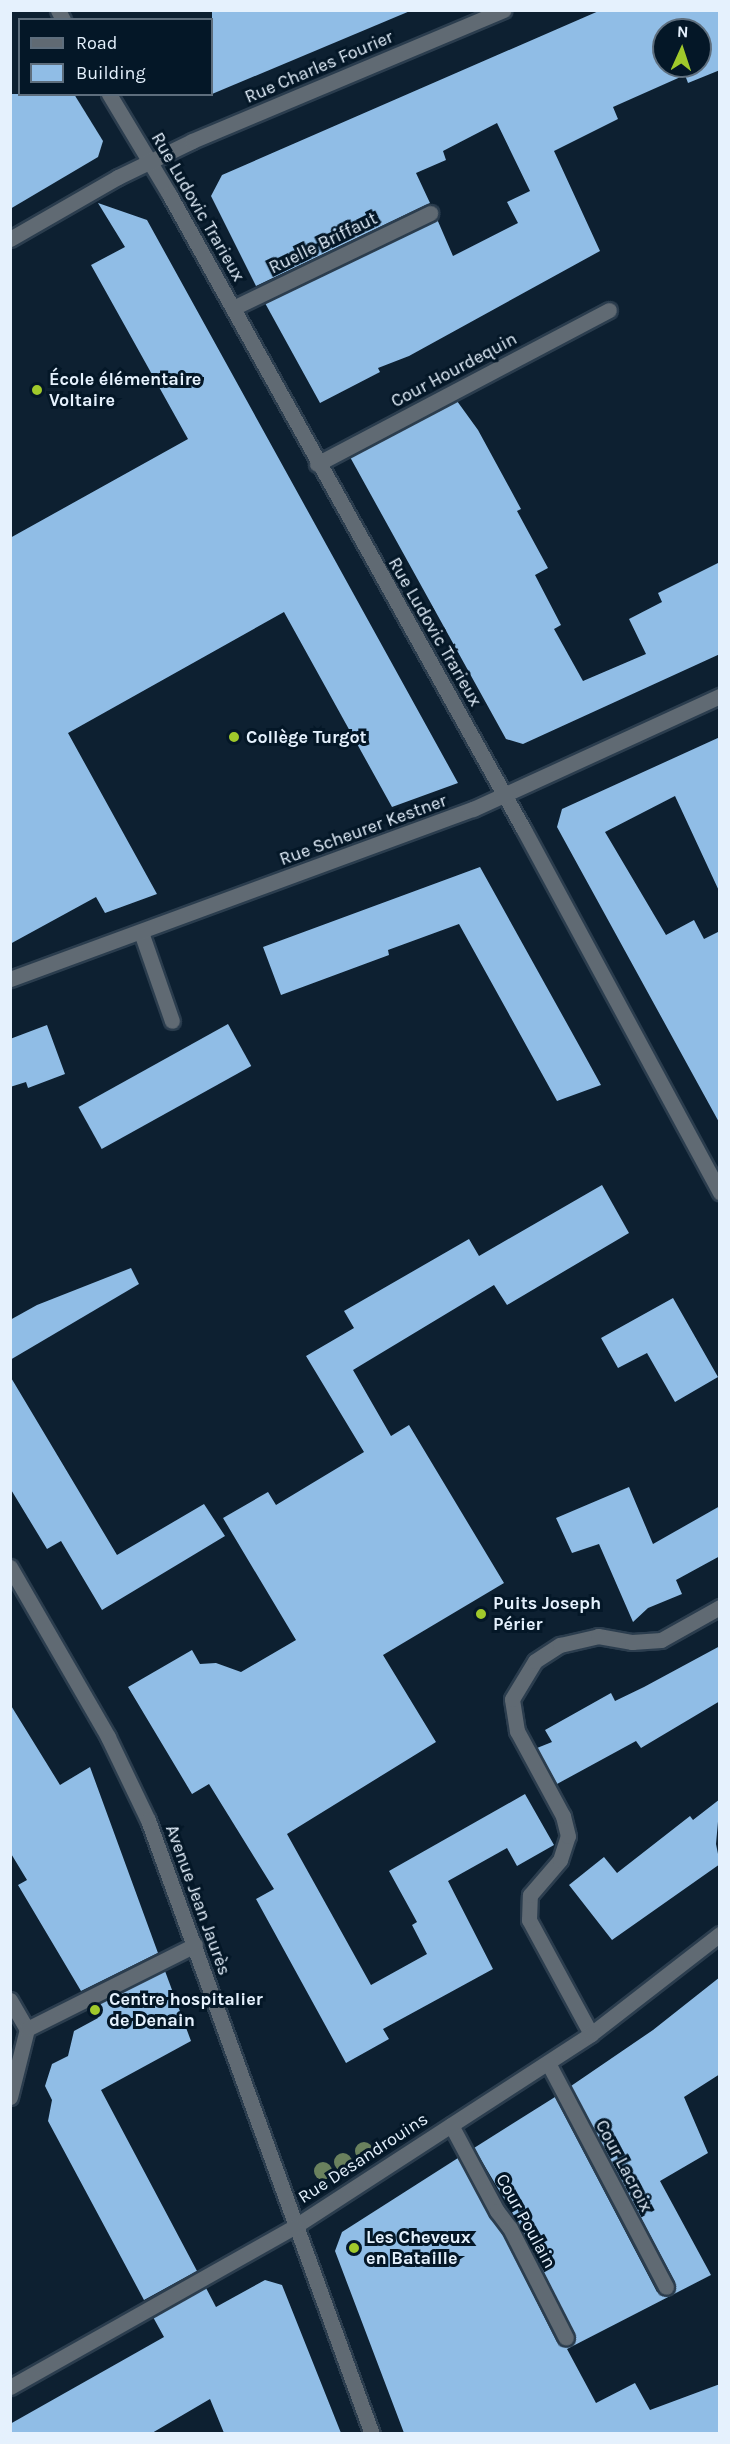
<!DOCTYPE html>
<meta charset="utf-8">
<style>
body{margin:0}
#map{position:relative;width:730px;height:2444px;overflow:hidden;background:#0d2031;font-family:Karla,sans-serif}
div>[style]{position:absolute}
.building>*{inset:0;background:#90bde6;transform-origin:0 0}
.roads{filter:drop-shadow(2px 0 #2b3d4e) drop-shadow(-2px 0 #2b3d4e) drop-shadow(0 2px #2b3d4e) drop-shadow(0 -2px #2b3d4e)}
.service>*{height:15px;margin:-7.5px;padding:0 7.5px;transform-origin:7.5px;border-radius:7.5px;background:#606a73}
.minor>*{height:15px;margin:-7.5px;padding:0 7.5px;transform-origin:7.5px;border-radius:7.5px;background:#606a73}
.tertiary>*{height:15px;margin:-7.5px;padding:0 7.5px;transform-origin:7.5px;border-radius:7.5px;background:#606a73}
.trees>*{width:18px;height:18px;margin:-9px;border-radius:50%;background:#6a815e}
.dots>*{width:16px;height:16px;translate:-50% -50%;box-sizing:border-box;border:3px solid #041727;border-radius:50%}
span{translate:-50% -50%;white-space:nowrap;text-align:center;line-height:1.15;-webkit-text-stroke:6px #041727;paint-order:stroke}
.street-label{font-size:18px;color:#e5f1fd}
.poi-label{font-size:18px;color:#e5f1fd;font-weight:700}
.left{translate:0 -50%;text-align:left}
.frame{position:absolute;inset:0;border:12px solid #e5f1fd;pointer-events:none}
.legend{position:absolute;left:18px;top:18px;width:195px;height:78px;box-sizing:border-box;background:#041727;border:2px solid #5e6e7d;margin:0;padding:8px 10px;list-style:none;font-size:18px;color:#e5f1fd}
.legend li{display:flex;align-items:center;gap:12px;height:30px}
.legend b{width:30px;border:2px solid #5e6e7d}
.north{position:absolute;left:652px;top:18px;width:60px;height:60px;box-sizing:border-box;background:#041727;border:2px solid #5e6e7d;border-radius:50%;rotate:3deg;font-size:16px;font-weight:700;line-height:24px;text-align:center;color:#e5f1fd}
.north::after{content:'';display:block;margin:auto;width:21px;height:27px;background:#a0c92b;clip-path:polygon(50% 0,100% 100%,50% 72%,0 100%)}
</style>
<div id="map">
<div class="building">
<div style="clip-path:polygon(212px 10px,409px 10px,410px 11px,212px 94px)"></div>
<div style="clip-path:polygon(evenodd,601px 10px,720px 10px,720px 70px,688px 83px,685px 75px,613px 107px,618px 119px,554px 151px,600px 251px,409px 356px,378px 368px,380px 372px,320px 403px,265px 303px,437px 219px,453px 256px,518px 223px,507px 202px,530px 191px,497px 123px,443px 151px,446px 160px,416px 173px,430px 203px,256px 286px,211px 196px,222px 175px,601px 10px,664px 30px,700px 30px,700px 66px,664px 66px,664px 30px)"></div>
<div style="clip-path:polygon(10px 94px,74px 94px,103px 141px,98px 157px,10px 209px)"></div>
<div style="clip-path:polygon(98px 203px,147px 220px,458px 783px,392px 807px,284px 612px,68px 733px,157px 894px,105px 913px,96px 897px,10px 944px,10px 538px,188px 439px,91px 265px,125px 247px)"></div>
<div style="clip-path:polygon(457px 401px,478px 430px,521px 509px,517px 511px,548px 568px,535px 575px,561px 625px,554px 629px,583px 681px,646px 654px,629px 619px,662px 602px,658px 593px,720px 562px,720px 654px,523px 744px,506px 739px,350px 457px)"></div>
<div style="clip-path:polygon(720px 737px,720px 893px,675px 796px,605px 832px,666px 935px,694px 920px,704px 939px,720px 931px,720px 1124px,557px 827px,562px 809px)"></div>
<div style="clip-path:polygon(480px 867px,580px 1047px,601px 1085px,557px 1101px,459px 924px,388px 950px,389px 955px,281px 995px,263px 947px)"></div>
<div style="left:228px;top:1024px;width:48px;height:171px;rotate:61deg"></div>
<div style="clip-path:polygon(47px 1025px,65px 1074px,28px 1088px,26px 1082px,10px 1087px,10px 1039px)"></div>
<div style="clip-path:polygon(602px 1185px,629px 1233px,507px 1305px,494px 1285px,353px 1370px,391px 1436px,409px 1425px,504px 1583px,383px 1655px,436px 1742px,287px 1834px,371px 1985px,427px 1954px,412px 1925px,417px 1922px,389px 1871px,525px 1794px,554px 1845px,517px 1866px,507px 1848px,448px 1881px,493px 1969px,383px 2029px,389px 2039px,346px 2063px,256px 1899px,274px 1889px,209px 1784px,192px 1794px,128px 1687px,192px 1650px,200px 1664px,216px 1663px,241px 1672px,296px 1640px,223px 1518px,268px 1492px,276px 1505px,364px 1452px,306px 1356px,354px 1328px,344px 1311px,469px 1239px,479px 1256px)"></div>
<div style="clip-path:polygon(131px 1268px,139px 1284px,10px 1360px,10px 1320px,37px 1305px)"></div>
<div style="clip-path:polygon(673px 1298px,718px 1377px,675px 1402px,647px 1353px,618px 1368px,601px 1338px)"></div>
<div style="clip-path:polygon(10px 1376px,117px 1555px,204px 1504px,225px 1536px,102px 1610px,61px 1541px,47px 1549px,10px 1488px)"></div>
<div style="clip-path:polygon(629px 1487px,653px 1544px,720px 1506px,720px 1556px,676px 1580px,682px 1594px,648px 1608px,633px 1622px,599px 1544px,572px 1553px,556px 1518px)"></div>
<div style="clip-path:polygon(720px 1646px,720px 1701px,641px 1748px,636px 1741px,557px 1784px,537px 1748px,552px 1742px,545px 1730px,611px 1693px,615px 1701px,644px 1687px)"></div>
<div style="clip-path:polygon(10px 1704px,60px 1785px,90px 1767px,158px 1953px,81px 1991px,18px 1885px,27px 1880px,10px 1852px)"></div>
<div style="clip-path:polygon(720px 1799px,716px 1844px,720px 1864px,612px 1940px,569px 1885px,604px 1857px,617px 1873px,690px 1816px,693px 1820px)"></div>
<div style="clip-path:polygon(165px 1971px,191px 2041px,101px 2090px,197px 2271px,144px 2300px,48px 2121px,52px 2100px,45px 2086px,52px 2064px,68px 2056px,74px 2031px,98px 2018px,91px 2008px)"></div>
<div style="clip-path:polygon(720px 1977px,720px 2074px,684px 2097px,708px 2153px,660px 2181px,711px 2275px,567px 2349px,596px 2403px,635px 2383px,650px 2410px,720px 2384px,720px 2433px,404px 2433px,335px 2251px,342px 2232px,458px 2158px,502px 2233px,557px 2342px,571px 2346px,575px 2334px,519px 2224px,474px 2148px,555px 2097px,657px 2292px,671px 2295px,675px 2282px,571px 2086px,653px 2030px)"></div>
<div style="clip-path:polygon(265px 2280px,282px 2285px,341px 2433px,224px 2433px,210px 2399px,152px 2433px,10px 2433px,10px 2424px,164px 2337px,153px 2317px,206px 2288px,216px 2307px)"></div>
</div>
<div class="roads">
<div class="service">
<div style="left:233px;top:308px;width:219px;rotate:-25.7deg"></div>
<div style="left:317px;top:464px;width:330px;rotate:-27.8deg"></div>
<div style="left:10px;top:2000px;width:34px;rotate:60deg"></div>
<div style="left:548px;top:2063px;width:253px;rotate:62.2deg"></div>
<div style="left:10px;top:2097px;width:70px;rotate:-76deg"></div>
<div style="left:27px;top:2029px;width:188px;rotate:-26.6deg"></div>
<div style="left:451px;top:2125px;width:98px;rotate:61.9deg"></div>
<div style="left:497px;top:2211px;width:21px;rotate:53deg"></div>
<div style="left:510px;top:2228px;width:123px;rotate:63deg"></div>
</div>
<div class="minor">
<div style="left:58px;top:10px;width:11px;rotate:63deg"></div>
<div style="left:109px;top:94px;width:117px;rotate:59deg"></div>
<div style="left:169px;top:194px;width:728px;rotate:60.83deg"></div>
<div style="left:524px;top:830px;width:412px;rotate:61.6deg"></div>
<div style="left:10px;top:239px;width:125px;rotate:-29.9deg"></div>
<div style="left:118px;top:177px;width:82px;rotate:-25.9deg"></div>
<div style="left:192px;top:141px;width:338px;rotate:-22.8deg"></div>
<div style="left:141px;top:932px;width:94px;rotate:70.8deg"></div>
<div style="left:10px;top:979px;width:493px;rotate:-20.2deg"></div>
<div style="left:473px;top:809px;width:272px;rotate:-24.6deg"></div>
<div style="left:591px;top:2034px;width:130px;rotate:-118.5deg"></div>
<div style="left:529px;top:1920px;width:25px;rotate:-88deg"></div>
<div style="left:530px;top:1895px;width:46px;rotate:-49.4deg"></div>
<div style="left:560px;top:1860px;width:25px;rotate:-72deg"></div>
<div style="left:568px;top:1836px;width:21px;rotate:-104deg"></div>
<div style="left:563px;top:1816px;width:97px;rotate:-118.4deg"></div>
<div style="left:517px;top:1731px;width:32px;rotate:-99deg"></div>
<div style="left:512px;top:1699px;width:44px;rotate:-58.8deg"></div>
<div style="left:535px;top:1661px;width:30px;rotate:-33deg"></div>
<div style="left:560px;top:1645px;width:39px;rotate:-13deg"></div>
<div style="left:598px;top:1636px;width:35px;rotate:10deg"></div>
<div style="left:632px;top:1642px;width:29px;rotate:-4deg"></div>
<div style="left:661px;top:1640px;width:68px;rotate:-29.2deg"></div>
<div style="left:294px;top:2227px;width:354px;rotate:-33deg"></div>
<div style="left:591px;top:2034px;width:163px;rotate:-37.8deg"></div>
</div>
<div class="tertiary">
<div style="left:10px;top:1567px;width:196px;rotate:60deg"></div>
<div style="left:108px;top:1737px;width:92px;rotate:64.3deg"></div>
<div style="left:148px;top:1820px;width:654px;rotate:69.96deg"></div>
<div style="left:10px;top:2387px;width:326px;rotate:-29.4deg"></div>
</div>
</div>
<div class="trees">
<div style="left:364px;top:2151px"></div>
<div style="left:343px;top:2162px"></div>
<div style="left:323px;top:2171px"></div>
</div>
<div class="dots">
<div style="left:37px;top:390px;background:#a0c92b"></div>
<div style="left:234px;top:737px;background:#a0c92b"></div>
<div style="left:481px;top:1614px;background:#a0c92b"></div>
<div style="left:95px;top:2010px;background:#a0c92b"></div>
<div style="left:354px;top:2248px;background:#a0c92b"></div>
</div>
<div class="street-label">
<span style="left:319px;top:67px;rotate:-23deg">Rue Charles Fourier</span>
<span style="left:198px;top:207px;rotate:60deg">Rue Ludovic Trarieux</span>
<span style="left:323px;top:243px;rotate:-26deg">Ruelle Briffaut</span>
<span style="left:454px;top:370px;rotate:-28deg">Cour Hourdequin</span>
<span style="left:435px;top:632px;rotate:60deg">Rue Ludovic Trarieux</span>
<span style="left:363px;top:830px;rotate:-20deg">Rue Scheurer Kestner</span>
<span style="left:198px;top:1900px;rotate:70deg">Avenue Jean Jaurès</span>
<span style="left:363px;top:2158px;rotate:-33deg">Rue Desandrouins</span>
<span style="left:624px;top:2166px;rotate:62deg">Cour Lacroix</span>
<span style="left:526px;top:2221px;rotate:61deg">Cour Poulain</span>
</div>
<div class="poi-label">
<span class="left" style="left:49px;top:390px">École élémentaire<br>Voltaire</span>
<span class="left" style="left:246px;top:737px">Collège Turgot</span>
<span class="left" style="left:493px;top:1614px">Puits Joseph<br>Périer</span>
<span class="left" style="left:109px;top:2010px">Centre hospitalier<br>de Denain</span>
<span class="left" style="left:366px;top:2248px">Les Cheveux<br>en Bataille</span>
</div>
<div class="frame"></div>
<ul class="legend">
<li><b style="height:8px;background:#606a73"></b>Road</li>
<li><b style="height:16px;background:#90bde6"></b>Building</li>
</ul>
<div class="north">N</div>
</div>
